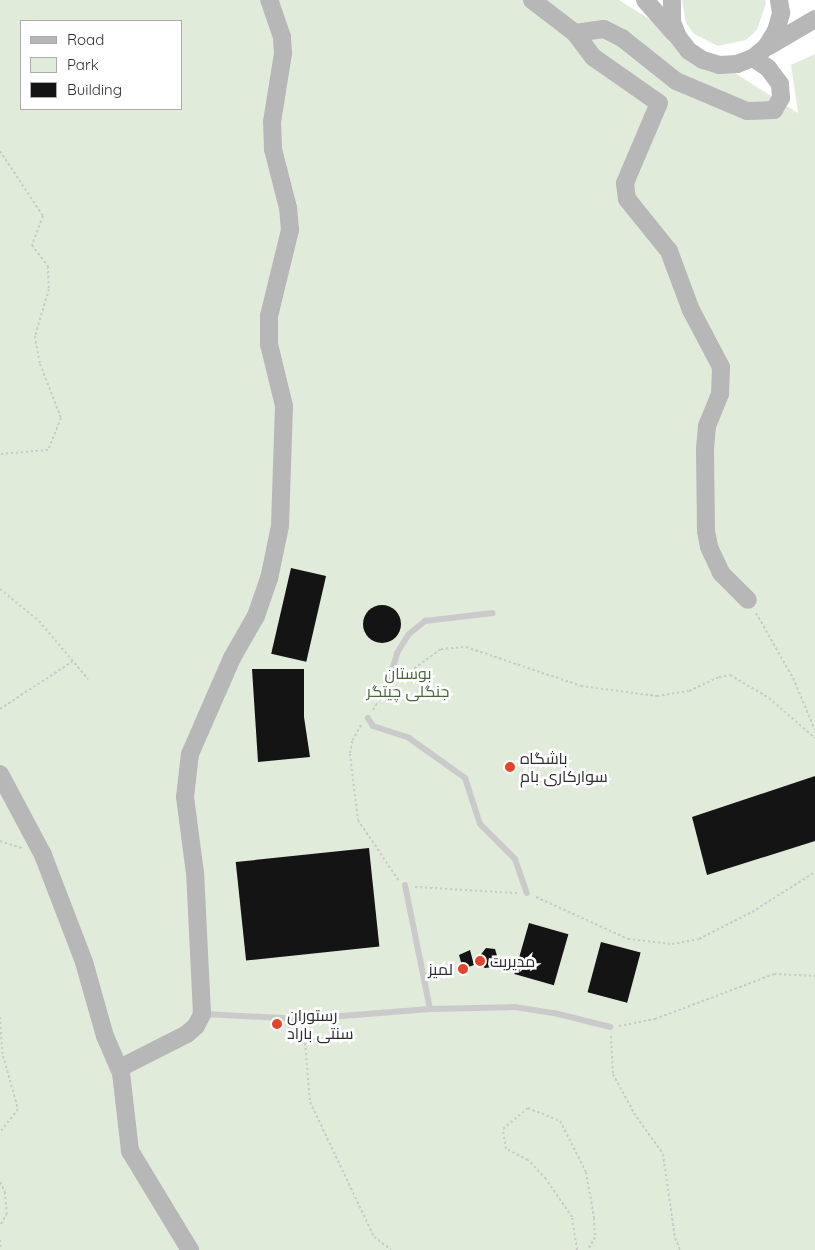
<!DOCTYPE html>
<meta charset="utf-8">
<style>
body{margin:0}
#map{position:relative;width:815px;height:1250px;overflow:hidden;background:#fff;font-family:Quicksand,Cairo,sans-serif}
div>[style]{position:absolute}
.green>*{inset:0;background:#e0ebda}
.building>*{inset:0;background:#141414;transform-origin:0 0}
.round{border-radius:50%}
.path>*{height:2px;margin-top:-1px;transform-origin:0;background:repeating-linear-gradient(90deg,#cacaca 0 2.5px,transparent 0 5px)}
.lane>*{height:6px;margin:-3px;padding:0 3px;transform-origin:3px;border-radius:3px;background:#cacaca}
.secondary>*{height:18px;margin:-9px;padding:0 9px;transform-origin:9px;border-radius:9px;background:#b7b7b7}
.dots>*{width:14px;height:14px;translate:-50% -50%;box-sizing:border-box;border:2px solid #fff;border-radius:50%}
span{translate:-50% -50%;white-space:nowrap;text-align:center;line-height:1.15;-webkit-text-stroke:5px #fff;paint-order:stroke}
.park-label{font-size:16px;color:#47693a}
.poi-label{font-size:16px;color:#2d2d2d}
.left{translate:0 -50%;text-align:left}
.right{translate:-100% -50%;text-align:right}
.legend{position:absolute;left:20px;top:20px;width:162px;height:90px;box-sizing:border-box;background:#fff;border:1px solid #ababab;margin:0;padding:6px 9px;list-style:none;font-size:15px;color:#2d2d2d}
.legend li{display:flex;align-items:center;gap:10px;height:25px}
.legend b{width:25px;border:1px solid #ababab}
</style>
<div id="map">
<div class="green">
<div style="clip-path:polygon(evenodd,0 0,619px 0,798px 113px,791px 65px,815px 54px,815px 1250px,0 1250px,0 0,21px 21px,181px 21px,181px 109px,21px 109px,21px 21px)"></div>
<div style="clip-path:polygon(682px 0,765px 0,766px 3px,757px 30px,746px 40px,718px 46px,694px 34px,686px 23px)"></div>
</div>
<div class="building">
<div style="left:291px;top:568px;width:36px;height:88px;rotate:13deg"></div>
<div class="round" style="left:363px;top:605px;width:38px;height:38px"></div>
<div style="clip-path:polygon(252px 669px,304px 669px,304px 717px,310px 757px,258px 762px)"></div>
<div style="clip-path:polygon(815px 776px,815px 841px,707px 875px,692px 817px)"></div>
<div style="left:369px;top:848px;width:99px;height:134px;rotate:84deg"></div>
<div style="left:529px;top:923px;width:41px;height:53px;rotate:16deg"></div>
<div style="left:601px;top:942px;width:41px;height:52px;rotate:15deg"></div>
<div style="clip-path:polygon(486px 948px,495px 949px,500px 966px,485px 968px,475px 962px)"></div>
<div style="clip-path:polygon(470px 950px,474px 965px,463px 969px,459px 955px)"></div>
</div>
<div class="path">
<div style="left:0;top:151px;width:78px;rotate:56.5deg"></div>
<div style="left:43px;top:216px;width:31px;rotate:111deg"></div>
<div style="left:32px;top:245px;width:26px;rotate:53deg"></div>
<div style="left:48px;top:266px;width:23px;rotate:88deg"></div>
<div style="left:49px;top:289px;width:49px;rotate:106.6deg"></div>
<div style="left:35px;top:336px;width:28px;rotate:80deg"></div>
<div style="left:40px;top:364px;width:58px;rotate:68.7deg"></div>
<div style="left:61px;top:418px;width:35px;rotate:112deg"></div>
<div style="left:48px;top:450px;width:48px;rotate:175.2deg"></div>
<div style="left:0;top:589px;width:50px;rotate:39.4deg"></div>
<div style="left:39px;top:621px;width:76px;rotate:49.8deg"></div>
<div style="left:756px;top:613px;width:75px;rotate:60.4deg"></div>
<div style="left:793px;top:678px;width:56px;rotate:67.1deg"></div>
<div style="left:398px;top:680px;width:53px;rotate:-35.8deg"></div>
<div style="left:441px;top:649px;width:25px;rotate:-5deg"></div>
<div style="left:466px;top:647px;width:121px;rotate:18.7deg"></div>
<div style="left:581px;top:686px;width:77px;rotate:7.5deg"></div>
<div style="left:657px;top:696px;width:32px;rotate:-9deg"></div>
<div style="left:689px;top:691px;width:33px;rotate:-25deg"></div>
<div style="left:719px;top:677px;width:11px;rotate:-10deg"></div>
<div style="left:730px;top:675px;width:45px;rotate:30.5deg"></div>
<div style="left:769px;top:698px;width:61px;rotate:41deg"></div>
<div style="left:0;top:709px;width:87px;rotate:-33.3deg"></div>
<div style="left:373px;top:710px;width:15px;rotate:-58deg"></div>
<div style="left:361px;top:725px;width:18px;rotate:119deg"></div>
<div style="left:352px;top:741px;width:13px;rotate:99deg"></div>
<div style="left:350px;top:754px;width:66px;rotate:83.1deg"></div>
<div style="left:358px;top:820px;width:73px;rotate:56.1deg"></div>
<div style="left:0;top:841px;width:25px;rotate:18deg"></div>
<div style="left:415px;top:887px;width:102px;rotate:3.4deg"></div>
<div style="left:536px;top:897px;width:101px;rotate:24.5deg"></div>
<div style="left:628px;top:939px;width:44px;rotate:6.5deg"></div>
<div style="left:672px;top:944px;width:27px;rotate:-10deg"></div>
<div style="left:699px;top:939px;width:59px;rotate:-27deg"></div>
<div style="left:752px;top:912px;width:75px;rotate:-32.4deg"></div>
<div style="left:0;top:1017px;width:39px;rotate:86deg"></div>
<div style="left:3px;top:1056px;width:55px;rotate:74.2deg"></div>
<div style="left:18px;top:1109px;width:29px;rotate:128deg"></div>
<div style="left:619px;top:1026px;width:37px;rotate:-11deg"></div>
<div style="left:655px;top:1019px;width:127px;rotate:-20.7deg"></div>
<div style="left:774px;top:974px;width:41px;rotate:2.8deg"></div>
<div style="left:304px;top:1028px;width:74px;rotate:85.4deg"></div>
<div style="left:310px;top:1102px;width:149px;rotate:64.6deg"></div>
<div style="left:374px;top:1237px;width:21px;rotate:37deg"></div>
<div style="left:611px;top:1036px;width:38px;rotate:87deg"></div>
<div style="left:613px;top:1074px;width:44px;rotate:61.7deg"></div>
<div style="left:634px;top:1113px;width:50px;rotate:54.7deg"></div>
<div style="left:663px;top:1154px;width:85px;rotate:81.9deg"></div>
<div style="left:675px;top:1238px;width:13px;rotate:67deg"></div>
<div style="left:0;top:1182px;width:11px;rotate:63deg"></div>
<div style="left:5px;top:1192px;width:21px;rotate:85deg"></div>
<div style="left:7px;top:1213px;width:15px;rotate:118deg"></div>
<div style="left:0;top:1240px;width:10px;rotate:84deg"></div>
<div style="left:577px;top:1250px;width:33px;rotate:-99deg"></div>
<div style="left:572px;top:1217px;width:46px;rotate:-124.4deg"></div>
<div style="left:546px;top:1179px;width:26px;rotate:-133deg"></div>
<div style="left:528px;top:1160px;width:25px;rotate:-153deg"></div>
<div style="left:506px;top:1149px;width:20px;rotate:-99deg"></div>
<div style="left:503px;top:1129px;width:33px;rotate:-40deg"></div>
<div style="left:528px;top:1108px;width:35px;rotate:22deg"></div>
<div style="left:560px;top:1121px;width:57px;rotate:63deg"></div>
<div style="left:586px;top:1172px;width:47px;rotate:80.1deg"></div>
<div style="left:594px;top:1218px;width:19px;rotate:87deg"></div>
<div style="left:595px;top:1237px;width:15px;rotate:118deg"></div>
</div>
<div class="lane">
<div style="left:386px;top:690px;width:39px;rotate:-73deg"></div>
<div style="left:397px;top:653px;width:22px;rotate:-58deg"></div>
<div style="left:409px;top:634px;width:21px;rotate:-39deg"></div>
<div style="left:425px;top:621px;width:68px;rotate:-6.7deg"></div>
<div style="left:368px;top:718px;width:9px;rotate:58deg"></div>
<div style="left:373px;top:726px;width:38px;rotate:18deg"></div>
<div style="left:409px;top:738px;width:69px;rotate:35.5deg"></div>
<div style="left:465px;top:778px;width:48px;rotate:71.9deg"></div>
<div style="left:480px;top:824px;width:49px;rotate:45deg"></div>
<div style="left:515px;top:859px;width:36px;rotate:71deg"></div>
<div style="left:405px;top:885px;width:126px;rotate:78.6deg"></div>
<div style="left:204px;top:1014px;width:100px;rotate:2.9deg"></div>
<div style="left:304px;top:1019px;width:126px;rotate:-4.5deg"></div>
<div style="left:430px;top:1009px;width:85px;rotate:-1.3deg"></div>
<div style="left:515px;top:1007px;width:39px;rotate:9deg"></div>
<div style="left:554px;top:1013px;width:58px;rotate:14deg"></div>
</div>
<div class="secondary">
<div style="left:532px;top:0;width:54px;rotate:37.5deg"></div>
<div style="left:575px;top:33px;width:30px;rotate:53deg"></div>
<div style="left:593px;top:57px;width:80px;rotate:34.9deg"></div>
<div style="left:659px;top:103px;width:87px;rotate:113deg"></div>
<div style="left:625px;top:183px;width:16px;rotate:83deg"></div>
<div style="left:627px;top:199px;width:67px;rotate:51.1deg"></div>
<div style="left:669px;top:251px;width:63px;rotate:69.6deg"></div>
<div style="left:691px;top:310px;width:64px;rotate:62.2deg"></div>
<div style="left:721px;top:367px;width:27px;rotate:92deg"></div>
<div style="left:720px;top:394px;width:35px;rotate:112deg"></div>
<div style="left:707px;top:426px;width:23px;rotate:95deg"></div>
<div style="left:705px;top:449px;width:82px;rotate:89.3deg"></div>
<div style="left:706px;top:531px;width:16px;rotate:79deg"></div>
<div style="left:709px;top:547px;width:29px;rotate:65deg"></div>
<div style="left:721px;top:573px;width:38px;rotate:45deg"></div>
<div style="left:645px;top:0;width:44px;rotate:48.7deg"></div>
<div style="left:672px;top:0;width:22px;rotate:90deg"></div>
<div style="left:672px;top:22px;width:16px;rotate:68deg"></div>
<div style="left:678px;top:37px;width:18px;rotate:52deg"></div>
<div style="left:689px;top:51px;width:17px;rotate:33deg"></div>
<div style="left:703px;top:60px;width:17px;rotate:17deg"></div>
<div style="left:719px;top:65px;width:18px;rotate:-3deg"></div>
<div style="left:737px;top:64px;width:17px;rotate:-21deg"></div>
<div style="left:753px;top:58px;width:17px;rotate:-40deg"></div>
<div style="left:766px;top:47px;width:19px;rotate:-58deg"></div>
<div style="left:776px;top:31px;width:19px;rotate:-74deg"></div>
<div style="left:781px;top:13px;width:13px;rotate:-99deg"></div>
<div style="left:575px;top:33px;width:29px;rotate:-8deg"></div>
<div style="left:604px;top:29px;width:20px;rotate:27deg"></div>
<div style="left:622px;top:38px;width:69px;rotate:38.5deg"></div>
<div style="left:676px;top:81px;width:77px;rotate:22.9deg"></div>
<div style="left:747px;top:111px;width:27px;rotate:-2deg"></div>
<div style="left:774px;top:110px;width:14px;rotate:-60deg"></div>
<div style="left:781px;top:98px;width:14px;rotate:-94deg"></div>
<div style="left:780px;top:84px;width:20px;rotate:-127deg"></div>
<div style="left:768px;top:68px;width:18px;rotate:-146deg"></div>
<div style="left:769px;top:46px;width:53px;rotate:-30.4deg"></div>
<div style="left:0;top:774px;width:92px;rotate:62deg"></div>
<div style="left:43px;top:855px;width:115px;rotate:69deg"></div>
<div style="left:84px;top:962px;width:77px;rotate:74.2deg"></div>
<div style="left:105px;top:1036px;width:40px;rotate:66.6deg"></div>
<div style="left:121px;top:1073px;width:79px;rotate:83.4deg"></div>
<div style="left:130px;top:1151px;width:116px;rotate:58.8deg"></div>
<div style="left:120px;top:1068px;width:75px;rotate:-26.9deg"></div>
<div style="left:187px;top:1034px;width:12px;rotate:-42deg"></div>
<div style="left:196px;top:1026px;width:13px;rotate:-63deg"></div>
<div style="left:202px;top:1014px;width:141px;rotate:-92.8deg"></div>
<div style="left:195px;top:873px;width:77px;rotate:-97.5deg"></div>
<div style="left:185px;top:797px;width:43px;rotate:-83.4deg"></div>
<div style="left:190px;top:754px;width:105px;rotate:-66.4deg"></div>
<div style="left:232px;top:658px;width:48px;rotate:-60.3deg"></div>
<div style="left:256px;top:616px;width:39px;rotate:-71deg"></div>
<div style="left:269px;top:579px;width:54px;rotate:-78.3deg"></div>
<div style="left:280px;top:526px;width:120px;rotate:-88.1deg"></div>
<div style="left:284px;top:406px;width:64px;rotate:-103.6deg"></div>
<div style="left:269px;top:344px;width:28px;rotate:-90deg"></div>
<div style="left:269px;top:316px;width:89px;rotate:-76.3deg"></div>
<div style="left:290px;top:230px;width:22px;rotate:-95deg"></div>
<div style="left:288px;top:208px;width:61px;rotate:-104.3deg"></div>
<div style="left:273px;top:149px;width:27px;rotate:-92deg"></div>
<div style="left:272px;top:122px;width:70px;rotate:-80.9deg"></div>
<div style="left:283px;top:53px;width:16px;rotate:-94deg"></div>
<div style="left:282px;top:37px;width:39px;rotate:-109deg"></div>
</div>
<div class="dots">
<div style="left:510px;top:767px;background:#e8422b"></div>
<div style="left:480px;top:961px;background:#e8422b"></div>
<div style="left:463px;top:969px;background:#e8422b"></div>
<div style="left:277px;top:1024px;background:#e8422b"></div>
</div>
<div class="park-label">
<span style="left:408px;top:682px">بوستان<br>جنگلی چیتگر</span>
</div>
<div class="poi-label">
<span class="left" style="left:520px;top:767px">باشگاه<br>سوارکاری بام</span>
<span class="left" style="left:490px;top:961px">مدیریت</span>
<span class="right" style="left:453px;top:969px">لمیز</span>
<span class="left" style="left:287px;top:1024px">رستوران<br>سنتی باراد</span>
</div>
<ul class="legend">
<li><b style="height:6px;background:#b7b7b7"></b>Road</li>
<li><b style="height:14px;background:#e0ebda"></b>Park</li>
<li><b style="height:14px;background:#141414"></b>Building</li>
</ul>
</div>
